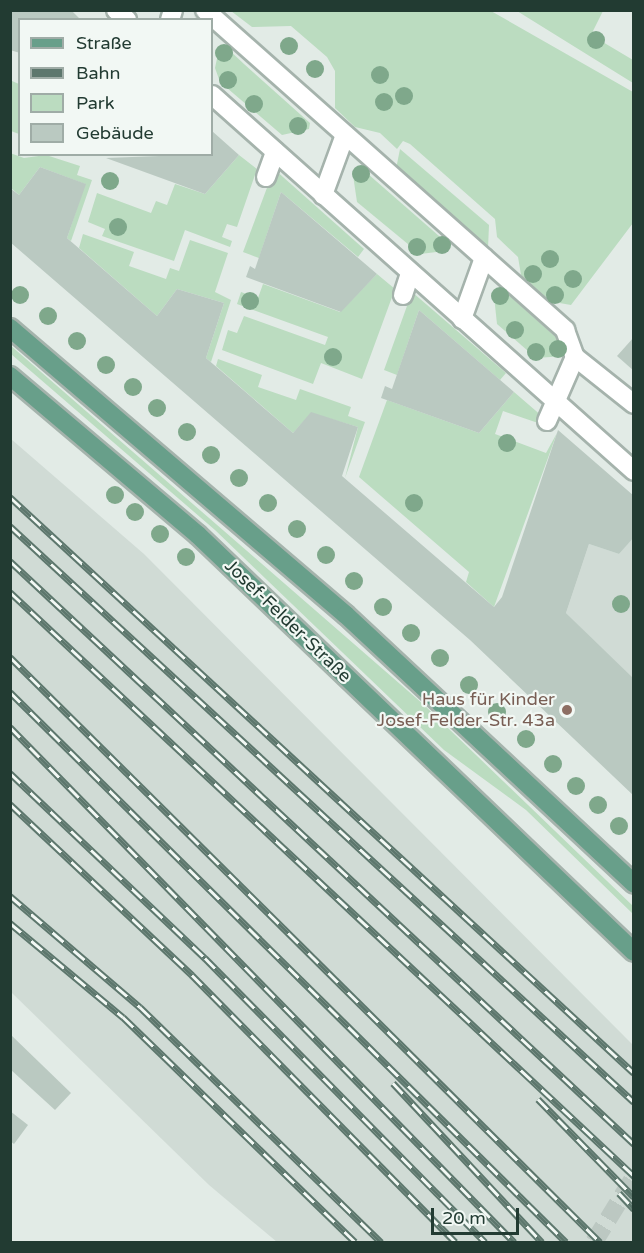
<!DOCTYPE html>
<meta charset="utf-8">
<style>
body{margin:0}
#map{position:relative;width:644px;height:1253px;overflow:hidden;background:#e2ebe6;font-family:"Varela Round",sans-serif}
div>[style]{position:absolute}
.built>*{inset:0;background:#d0dbd5}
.green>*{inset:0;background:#bbdcc0}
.building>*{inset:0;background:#bac9c1}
.minor-tunnel>*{height:18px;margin-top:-9px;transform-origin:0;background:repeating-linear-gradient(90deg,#bcc8c2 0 18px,transparent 0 27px)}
.roads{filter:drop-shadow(2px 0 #a5b3ac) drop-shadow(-2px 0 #a5b3ac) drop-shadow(0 2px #a5b3ac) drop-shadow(0 -2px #a5b3ac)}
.minor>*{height:18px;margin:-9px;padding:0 9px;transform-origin:9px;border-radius:9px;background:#fff}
.major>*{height:18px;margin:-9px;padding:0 9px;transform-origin:9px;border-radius:9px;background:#689f8a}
.rail>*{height:7px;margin-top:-3.5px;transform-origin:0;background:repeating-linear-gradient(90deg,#f2f8f4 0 14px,#5d776d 0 28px);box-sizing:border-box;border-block:2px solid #5d776d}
.trees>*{width:18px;height:18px;margin:-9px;border-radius:50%;background:#7fa88b}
.dots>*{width:16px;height:16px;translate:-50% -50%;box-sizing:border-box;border:3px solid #f2f8f4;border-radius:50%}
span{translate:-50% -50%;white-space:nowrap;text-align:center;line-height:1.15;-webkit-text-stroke:4.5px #f2f8f4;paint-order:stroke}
.street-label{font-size:18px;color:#223b32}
.education-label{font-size:18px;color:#785e54}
.right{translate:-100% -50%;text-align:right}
.frame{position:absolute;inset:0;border:12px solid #223b32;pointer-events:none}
.legend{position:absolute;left:18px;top:18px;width:195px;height:138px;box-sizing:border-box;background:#f2f8f4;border:2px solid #9faca6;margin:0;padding:8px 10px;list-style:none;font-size:18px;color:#223b32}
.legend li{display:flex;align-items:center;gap:12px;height:30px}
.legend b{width:30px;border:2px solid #9faca6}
.scale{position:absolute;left:431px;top:1208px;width:88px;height:27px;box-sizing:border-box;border:3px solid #223b32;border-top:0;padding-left:8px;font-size:18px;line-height:21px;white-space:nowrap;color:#223b32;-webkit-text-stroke:4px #f2f8f4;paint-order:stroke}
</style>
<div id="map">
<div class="built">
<div style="clip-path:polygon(11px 439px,144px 554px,633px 1045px,633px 1242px,277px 1242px,209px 1185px,11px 992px)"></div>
<div style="clip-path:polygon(633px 537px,633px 679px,566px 613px,589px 544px,619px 554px)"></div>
</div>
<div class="green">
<div style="clip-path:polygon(231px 11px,491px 11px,633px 92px,633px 223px,571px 305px,548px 301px,521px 275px,518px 257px,497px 237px,495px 219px,410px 144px,403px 141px,397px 149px,380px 133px,355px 127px,335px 108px,335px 71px,327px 57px,291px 26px,252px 27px)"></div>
<div style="clip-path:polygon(517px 11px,603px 11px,591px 35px,633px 60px,633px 83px)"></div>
<div style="clip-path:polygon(219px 49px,228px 49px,244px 64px,310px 123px,309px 129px,282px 135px,220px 82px,215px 68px)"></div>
<div style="clip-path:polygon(12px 81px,19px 84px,19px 134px,11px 131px)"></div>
<div style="clip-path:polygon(400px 149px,489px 225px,488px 248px,396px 169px)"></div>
<div style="clip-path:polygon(10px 153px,24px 158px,46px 155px,80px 166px,77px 175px,92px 180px,71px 241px,67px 238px,85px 184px,40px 167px,19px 195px,11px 188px)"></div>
<div style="clip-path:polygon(239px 155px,257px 169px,237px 227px,227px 224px,222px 237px,232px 241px,230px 247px,185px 230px,174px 261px,102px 236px,105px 229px,88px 222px,97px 193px,151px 213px,156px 201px,167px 205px,175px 184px,205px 194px)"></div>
<div style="clip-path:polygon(360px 167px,447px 243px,445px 251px,420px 254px,357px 202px,353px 175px)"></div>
<div style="clip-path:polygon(274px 169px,364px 249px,358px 257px,281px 192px,259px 258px,243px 252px)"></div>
<div style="clip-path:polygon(83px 234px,134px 252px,129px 266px,166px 279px,170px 268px,179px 271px,190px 240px,228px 253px,215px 292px,231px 300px,211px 362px,206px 358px,224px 303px,177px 289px,157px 316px,79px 248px)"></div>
<div style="clip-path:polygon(377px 274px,395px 289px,362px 379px,321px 363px,313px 384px,222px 350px,228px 330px,237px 333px,244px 316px,325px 345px,328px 337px,237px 304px,241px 292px,258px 298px,263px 284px,340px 312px)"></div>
<div style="clip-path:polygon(501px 288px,568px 348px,565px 356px,536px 358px,497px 324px,494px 296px)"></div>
<div style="clip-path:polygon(412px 292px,506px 373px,500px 380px,419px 310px,397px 375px,384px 370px)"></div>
<div style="clip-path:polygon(10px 345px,423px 704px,633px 906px,633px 914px,526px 810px,444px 750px,215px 530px,11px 354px)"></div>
<div style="clip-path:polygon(218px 359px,262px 375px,258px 387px,296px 400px,300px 389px,351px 407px,348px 416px,365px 422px,345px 478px,358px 427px,311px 413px,293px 433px,216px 366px)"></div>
<div style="clip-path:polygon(514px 392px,543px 417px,541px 424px,503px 411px,495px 434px,546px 453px,557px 433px,494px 607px,466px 582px,469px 572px,359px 477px,387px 400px,479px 433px)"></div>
</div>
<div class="building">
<div style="clip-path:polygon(10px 10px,71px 10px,81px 20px,20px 20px,20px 53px,10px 50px)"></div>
<div style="clip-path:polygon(212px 131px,239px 155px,205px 194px,106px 158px,212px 154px)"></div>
<div style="clip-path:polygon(40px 167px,86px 184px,67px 238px,157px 316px,177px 289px,224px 303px,206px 358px,293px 433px,311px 412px,358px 427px,342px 476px,494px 607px,502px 597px,558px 430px,634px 496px,634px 537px,619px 554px,589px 544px,566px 613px,634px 679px,634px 796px,470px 640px,10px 242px,10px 188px,19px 195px)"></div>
<div style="clip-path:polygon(281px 192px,377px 274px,341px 312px,246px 277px,250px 266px,255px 269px)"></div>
<div style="clip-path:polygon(419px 310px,514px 392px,479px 433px,381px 398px,385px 386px,392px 389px)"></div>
<div style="clip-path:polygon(634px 337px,634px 371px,617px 356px)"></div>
<div style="clip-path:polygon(10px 1034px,71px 1093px,55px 1110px,10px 1069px)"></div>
<div style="clip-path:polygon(10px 1111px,28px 1125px,14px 1144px,10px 1141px)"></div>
</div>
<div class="minor-tunnel">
<div style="left:594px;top:1242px;width:76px;rotate:-58.4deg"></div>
</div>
<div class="roads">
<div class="minor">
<div style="left:116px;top:10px;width:15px;rotate:42deg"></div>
<div style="left:205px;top:10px;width:482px;rotate:41.6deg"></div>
<div style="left:565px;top:330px;width:29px;rotate:70deg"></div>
<div style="left:575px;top:357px;width:75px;rotate:38.5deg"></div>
<div style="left:170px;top:20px;width:10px;rotate:-73deg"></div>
<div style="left:212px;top:95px;width:565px;rotate:41.7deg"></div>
<div style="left:266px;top:177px;width:27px;rotate:-70deg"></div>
<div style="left:323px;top:195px;width:64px;rotate:-69.9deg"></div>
<div style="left:403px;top:295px;width:23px;rotate:-72deg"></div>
<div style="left:462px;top:319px;width:65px;rotate:-70.2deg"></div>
<div style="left:547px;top:421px;width:70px;rotate:-66.4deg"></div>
</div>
<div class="major">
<div style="left:10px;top:328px;width:442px;rotate:40.5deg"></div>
<div style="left:346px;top:615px;width:394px;rotate:43deg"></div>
<div style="left:10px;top:376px;width:246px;rotate:40.2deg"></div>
<div style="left:198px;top:535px;width:603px;rotate:43.72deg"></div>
</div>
</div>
<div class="rail">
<div style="left:10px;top:497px;width:849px;rotate:42.71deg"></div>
<div style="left:10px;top:526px;width:849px;rotate:42.71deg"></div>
<div style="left:10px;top:561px;width:854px;rotate:43.05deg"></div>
<div style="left:10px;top:592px;width:855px;rotate:43.1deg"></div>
<div style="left:10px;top:657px;width:831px;rotate:44.76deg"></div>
<div style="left:10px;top:692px;width:782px;rotate:44.69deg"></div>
<div style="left:10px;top:727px;width:721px;rotate:45.62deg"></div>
<div style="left:10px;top:773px;width:269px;rotate:43.5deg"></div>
<div style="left:205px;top:958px;width:399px;rotate:45.4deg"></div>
<div style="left:10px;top:804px;width:250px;rotate:43.2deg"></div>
<div style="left:192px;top:975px;width:375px;rotate:45.4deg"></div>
<div style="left:10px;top:896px;width:171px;rotate:40.5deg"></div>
<div style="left:140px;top:1007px;width:337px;rotate:44.3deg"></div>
<div style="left:10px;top:923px;width:147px;rotate:39.8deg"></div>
<div style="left:123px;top:1017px;width:323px;rotate:44.1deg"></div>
<div style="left:393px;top:1083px;width:218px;rotate:46.9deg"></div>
<div style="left:538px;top:1099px;width:137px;rotate:45.6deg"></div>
<div style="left:619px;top:1193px;width:22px;rotate:47deg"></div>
</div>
<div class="trees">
<div style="left:596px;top:40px"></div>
<div style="left:289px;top:46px"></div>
<div style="left:224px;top:53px"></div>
<div style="left:315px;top:69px"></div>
<div style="left:380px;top:75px"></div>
<div style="left:228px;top:80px"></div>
<div style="left:404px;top:96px"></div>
<div style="left:384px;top:102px"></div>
<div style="left:254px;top:104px"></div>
<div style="left:298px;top:126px"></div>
<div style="left:361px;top:174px"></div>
<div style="left:110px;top:181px"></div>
<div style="left:118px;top:227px"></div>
<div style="left:442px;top:245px"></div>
<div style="left:417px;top:247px"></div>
<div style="left:550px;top:259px"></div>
<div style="left:533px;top:274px"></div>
<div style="left:573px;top:279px"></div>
<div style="left:20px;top:295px"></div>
<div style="left:555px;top:295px"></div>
<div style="left:500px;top:296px"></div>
<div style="left:250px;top:301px"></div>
<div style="left:48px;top:316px"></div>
<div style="left:515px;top:330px"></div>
<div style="left:77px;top:341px"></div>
<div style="left:558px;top:349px"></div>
<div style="left:536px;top:352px"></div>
<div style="left:333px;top:357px"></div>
<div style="left:106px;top:365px"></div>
<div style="left:133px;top:387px"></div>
<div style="left:157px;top:408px"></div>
<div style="left:187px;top:432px"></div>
<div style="left:507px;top:443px"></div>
<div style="left:211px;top:455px"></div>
<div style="left:239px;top:478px"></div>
<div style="left:115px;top:495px"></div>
<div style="left:268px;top:503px"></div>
<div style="left:414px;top:503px"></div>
<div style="left:135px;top:512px"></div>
<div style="left:297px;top:529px"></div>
<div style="left:160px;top:534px"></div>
<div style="left:326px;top:555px"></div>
<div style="left:186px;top:557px"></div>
<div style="left:354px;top:581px"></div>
<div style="left:621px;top:604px"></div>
<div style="left:383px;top:607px"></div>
<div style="left:411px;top:633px"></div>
<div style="left:440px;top:658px"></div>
<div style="left:469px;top:685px"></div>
<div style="left:497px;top:712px"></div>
<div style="left:526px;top:739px"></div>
<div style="left:553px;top:764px"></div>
<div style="left:576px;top:786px"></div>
<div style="left:598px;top:805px"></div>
<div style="left:619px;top:826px"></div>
</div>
<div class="dots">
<div style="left:567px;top:710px;background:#8d6e63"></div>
</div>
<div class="street-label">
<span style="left:288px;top:621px;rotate:44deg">Josef-Felder-Straße</span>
</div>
<div class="education-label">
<span class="right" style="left:555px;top:710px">Haus für Kinder<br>Josef-Felder-Str. 43a</span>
</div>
<div class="frame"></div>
<ul class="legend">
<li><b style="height:8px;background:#689f8a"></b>Straße</li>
<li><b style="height:8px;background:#5d776d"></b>Bahn</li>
<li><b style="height:16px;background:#bbdcc0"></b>Park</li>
<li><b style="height:16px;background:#bac9c1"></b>Gebäude</li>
</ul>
<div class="scale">20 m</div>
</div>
